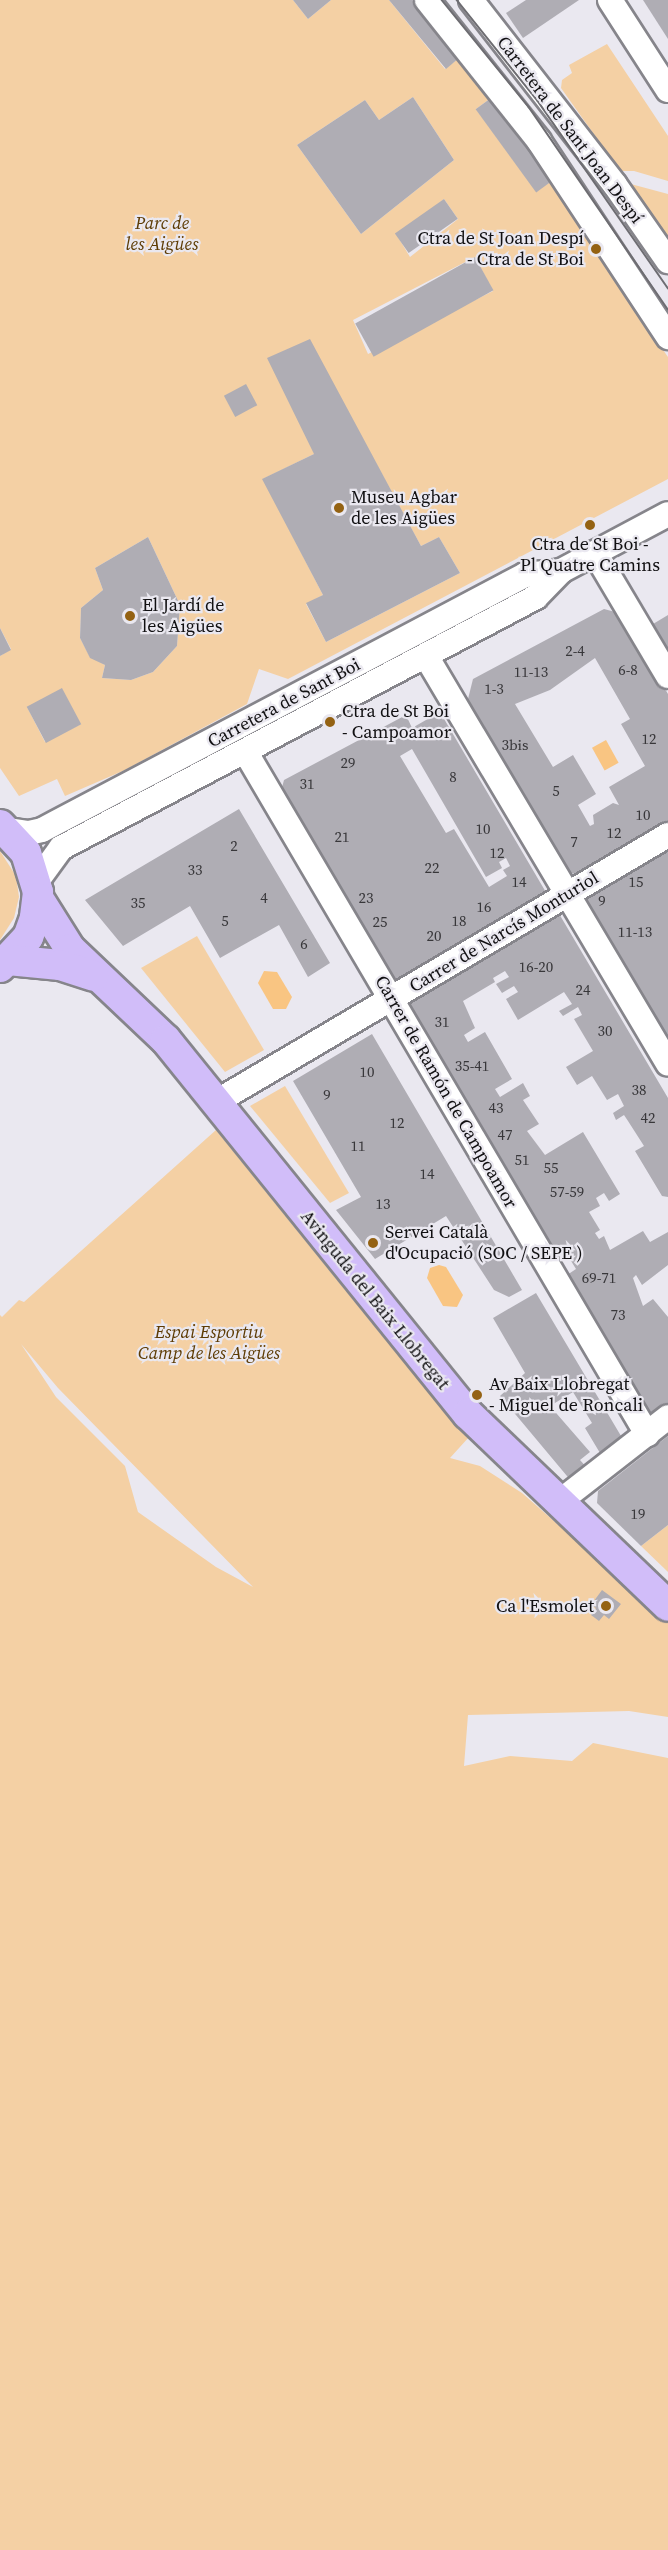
<!DOCTYPE html>
<meta charset="utf-8">
<style>
body{margin:0}
#map{position:relative;width:668px;height:2550px;overflow:hidden;background:#eae8f0;font-family:"Source Serif 4",serif}
div>[style]{position:absolute}
.green>*{inset:0;background:#f4d0a4}
.water>*{inset:0;background:#f9c582;transform-origin:0 0}
.building>*{inset:0;background:#afadb4;transform-origin:0 0}
.roads{filter:drop-shadow(2px 0 #86858b) drop-shadow(-2px 0 #86858b) drop-shadow(0 2px #86858b) drop-shadow(0 -2px #86858b)}
.minor>*{height:24px;margin:-12px;padding:0 12px;transform-origin:12px;border-radius:12px;background:#fff}
.major>*{height:30px;margin:-15px;padding:0 15px;transform-origin:15px;border-radius:15px;background:#d1bdf9}
.tram>*{height:1.5px;margin:-0.75px;padding:0 0.75px;transform-origin:0.75px;border-radius:0.75px;background:#6e6d72}
.dots>*{width:16px;height:16px;translate:-50% -50%;box-sizing:border-box;border:3px solid #eae8f0;border-radius:50%}
span{translate:-50% -50%;white-space:nowrap;text-align:center;line-height:1.15;-webkit-text-stroke:4.5px #eae8f0;paint-order:stroke}
.number-label{font-size:15px;color:#38373a}
.number-label span{-webkit-text-stroke-width:0}
.street-label{font-size:18px;color:#111012}
.park-label{font-size:18px;color:#5d3b03;font-style:italic}
.poi-label{font-size:18px;color:#111012}
.right{translate:-100% -50%;text-align:right}
.left{translate:0 -50%;text-align:left}
</style>
<div id="map">
<div class="green">
<div style="clip-path:polygon(evenodd,0 0,293px 0,308px 19px,331px 0,389px 0,445px 69px,459px 58px,491px 98px,476px 109px,536px 191px,552px 181px,579px 228px,668px 357px,668px 479px,288px 679px,259px 669px,247px 704px,125px 770px,65px 796px,57px 779px,19px 796px,0 768px,0 656px,11px 649px,0 628px,0 0,413px 97px,454px 160px,361px 234px,297px 145px,365px 100px,379px 120px,413px 97px,0 0,444px 199px,458px 219px,410px 257px,398px 237px,444px 199px,0 0,475px 257px,493px 291px,368px 354px,353px 320px,475px 257px,0 0,309px 340px,421px 546px,439px 537px,460px 573px,326px 642px,306px 604px,323px 595px,263px 479px,314px 454px,309px 340px,0 0,148px 537px,180px 605px,177px 646px,153px 672px,131px 680px,102px 678px,105px 665px,90px 657px,80px 638px,81px 608px,103px 590px,95px 568px,148px 537px,0 0,27px 707px,81px 724px,45px 742px,27px 707px)"></div>
<div style="clip-path:polygon(607px 44px,668px 136px,668px 181px,634px 171px,620px 171px,561px 88px,562px 80px,572px 73px,569px 65px)"></div>
<div style="clip-path:polygon(627px 183px,668px 194px,668px 242px)"></div>
<div style="clip-path:polygon(0 851px,16px 876px,19px 897px,14px 918px,0 940px)"></div>
<div style="clip-path:polygon(197px 936px,264px 1050px,225px 1072px,141px 968px)"></div>
<div style="clip-path:polygon(285px 1086px,349px 1193px,330px 1203px,250px 1106px)"></div>
<div style="clip-path:polygon(evenodd,216px 1130px,384px 1338px,469px 1437px,450px 1458px,480px 1466px,522px 1493px,668px 1621px,668px 1717px,629px 1711px,468px 1715px,464px 1766px,510px 1756px,572px 1761px,593px 1743px,668px 1758px,668px 2550px,0 2550px,0 1315px,2px 1317px,19px 1300px,24px 1302px,216px 1130px,21px 1344px,58px 1388px,253px 1587px,216px 1567px,138px 1512px,125px 1466px,56px 1397px,21px 1344px)"></div>
<div style="clip-path:polygon(668px 1525px,668px 1572px,641px 1546px)"></div>
</div>
<div class="water">
<div style="left:606px;top:740px;width:26px;height:16px;rotate:61deg"></div>
<div style="clip-path:polygon(264px 971px,277px 972px,292px 997px,286px 1009px,273px 1009px,258px 983px)"></div>
<div style="clip-path:polygon(439px 1265px,446px 1267px,463px 1295px,457px 1307px,443px 1306px,427px 1278px,430px 1268px)"></div>
</div>
<div class="building">
<div style="clip-path:polygon(293px 0,331px 0,308px 19px)"></div>
<div style="clip-path:polygon(389px 0,412px 0,459px 58px,446px 69px)"></div>
<div style="clip-path:polygon(526px 0,579px 0,523px 38px,506px 13px)"></div>
<div style="clip-path:polygon(643px 0,668px 0,668px 39px)"></div>
<div style="clip-path:polygon(413px 97px,454px 160px,361px 234px,297px 145px,365px 100px,379px 120px)"></div>
<div style="left:491px;top:98px;width:103px;height:19px;rotate:54deg"></div>
<div style="left:444px;top:199px;width:24px;height:60px;rotate:55deg"></div>
<div style="left:475px;top:257px;width:38px;height:137px;rotate:61deg"></div>
<div style="clip-path:polygon(310px 339px,421px 546px,439px 537px,460px 573px,326px 642px,306px 603px,323px 595px,262px 479px,314px 454px,267px 358px)"></div>
<div style="left:246px;top:384px;width:24px;height:25px;rotate:62deg"></div>
<div style="clip-path:polygon(148px 537px,180px 605px,177px 646px,153px 672px,131px 680px,102px 678px,105px 665px,90px 658px,80px 638px,81px 608px,103px 590px,95px 568px)"></div>
<div style="clip-path:polygon(evenodd,604px 609px,619px 613px,668px 694px,668px 824px,580px 875px,566px 872px,467px 703px,473px 679px,604px 609px,595px 658px,630px 719px,621px 724px,645px 766px,609px 787px,619px 805px,613px 803px,593px 815px,594px 824px,590px 826px,578px 805px,596px 794px,573px 755px,553px 767px,515px 704px,550px 690px,595px 658px)"></div>
<div style="clip-path:polygon(668px 615px,668px 650px,653px 624px)"></div>
<div style="clip-path:polygon(0 628px,11px 650px,0 656px)"></div>
<div style="left:62px;top:688px;width:41px;height:40px;rotate:62deg"></div>
<div style="clip-path:polygon(evenodd,440px 712px,547px 894px,393px 986px,280px 795px,284px 780px,406px 715px,412px 728px,440px 712px,412px 749px,486px 877px,502px 868px,499px 862px,506px 858px,510px 866px,503px 870px,507px 876px,489px 887px,454px 829px,446px 833px,400px 756px,412px 749px)"></div>
<div style="clip-path:polygon(239px 809px,330px 963px,308px 977px,279px 925px,220px 958px,190px 906px,123px 946px,85px 900px)"></div>
<div style="clip-path:polygon(668px 847px,668px 1042px,582px 898px)"></div>
<div style="clip-path:polygon(558px 912px,668px 1098px,668px 1197px,662px 1196px,635px 1151px,644px 1146px,628px 1121px,624px 1115px,616px 1120px,613px 1113px,624px 1106px,618px 1094px,607px 1100px,592px 1076px,577px 1085px,566px 1067px,593px 1051px,574px 1019px,582px 1015px,578px 1007px,563px 1016px,559px 1011px,572px 1004px,564px 992px,518px 1020px,506px 999px,518px 992px,514px 986px,502px 993px,496px 984px,509px 977px,505px 971px,493px 978px,495px 982px,463px 1001px,475px 1028px,464px 1035px,468px 1042px,485px 1032px,512px 1079px,495px 1089px,500px 1097px,523px 1083px,530px 1096px,523px 1100px,539px 1124px,527px 1131px,545px 1155px,583px 1132px,620px 1194px,609px 1201px,604px 1193px,596px 1198px,600px 1206px,589px 1212px,600px 1230px,595px 1233px,599px 1239px,604px 1236px,610px 1250px,643px 1231px,650px 1242px,668px 1232px,668px 1265px,642px 1285px,636px 1275px,633px 1278px,643px 1306px,653px 1299px,668px 1317px,668px 1408px,651px 1416px,564px 1277px,576px 1269px,565px 1251px,553px 1257px,408px 1013px,412px 998px)"></div>
<div style="clip-path:polygon(372px 1034px,522px 1290px,509px 1297px,494px 1290px,446px 1216px,375px 1259px,336px 1210px,361px 1197px,293px 1081px)"></div>
<div style="clip-path:polygon(536px 1293px,624px 1441px,603px 1458px,585px 1428px,592px 1423px,573px 1392px,550px 1406px,590px 1452px,580px 1460px,588px 1469px,572px 1482px,500px 1396px,525px 1373px,493px 1318px)"></div>
<div style="clip-path:polygon(668px 1436px,668px 1525px,641px 1546px,597px 1503px,598px 1491px)"></div>
<div style="clip-path:polygon(602px 1590px,621px 1604px,609px 1619px,604px 1615px,599px 1621px,591px 1615px,596px 1608px,591px 1605px)"></div>
</div>
<div class="roads">
<div class="minor">
<div style="left:427px;top:0;width:180px;rotate:51.5deg"></div>
<div style="left:539px;top:141px;width:235px;rotate:56.6deg"></div>
<div style="left:471px;top:0;width:234px;rotate:52.1deg"></div>
<div style="left:615px;top:185px;width:93px;rotate:55.1deg"></div>
<div style="left:610px;top:0;width:107px;rotate:57.2deg"></div>
<div style="left:595px;top:553px;width:143px;rotate:59.3deg"></div>
<div style="left:426px;top:656px;width:474px;rotate:59.3deg"></div>
<div style="left:245px;top:751px;width:793px;rotate:59.52deg"></div>
<div style="left:7px;top:830px;width:22px;rotate:8deg"></div>
<div style="left:29px;top:833px;width:13px;rotate:-13deg"></div>
<div style="left:42px;top:830px;width:546px;rotate:-27.83deg"></div>
<div style="left:525px;top:575px;width:36px;rotate:-6deg"></div>
<div style="left:37px;top:881px;width:41px;rotate:-54deg"></div>
<div style="left:61px;top:848px;width:537px;rotate:-27.85deg"></div>
<div style="left:536px;top:597px;width:36px;rotate:-46deg"></div>
<div style="left:561px;top:571px;width:121px;rotate:-28deg"></div>
<div style="left:216px;top:1102px;width:525px;rotate:-30.57deg"></div>
<div style="left:559px;top:1502px;width:138px;rotate:-37.9deg"></div>
</div>
<div class="major">
<div style="left:0;top:825px;width:38px;rotate:47deg"></div>
<div style="left:26px;top:853px;width:41px;rotate:72.9deg"></div>
<div style="left:38px;top:892px;width:26px;rotate:97deg"></div>
<div style="left:35px;top:918px;width:20px;rotate:110deg"></div>
<div style="left:28px;top:937px;width:41px;rotate:133deg"></div>
<div style="left:38px;top:898px;width:60px;rotate:57.9deg"></div>
<div style="left:70px;top:949px;width:132px;rotate:43.5deg"></div>
<div style="left:166px;top:1040px;width:481px;rotate:51.1deg"></div>
<div style="left:468px;top:1414px;width:277px;rotate:43.8deg"></div>
<div style="left:8px;top:960px;width:52px;rotate:5.5deg"></div>
<div style="left:60px;top:965px;width:35px;rotate:18deg"></div>
</div>
</div>
<div class="tram">
<div style="left:442px;top:0;width:138px;rotate:50.9deg"></div>
<div style="left:529px;top:107px;width:245px;rotate:55.5deg"></div>
<div style="left:457px;top:0;width:129px;rotate:51.3deg"></div>
<div style="left:538px;top:101px;width:228px;rotate:55.2deg"></div>
</div>
<div class="dots">
<div style="left:596px;top:249px;background:#946213"></div>
<div style="left:339px;top:508px;background:#946213"></div>
<div style="left:590px;top:525px;background:#946213"></div>
<div style="left:130px;top:616px;background:#946213"></div>
<div style="left:330px;top:722px;background:#946213"></div>
<div style="left:373px;top:1243px;background:#946213"></div>
<div style="left:477px;top:1395px;background:#946213"></div>
<div style="left:606px;top:1606px;background:#946213"></div>
</div>
<div class="number-label">
<span style="left:575px;top:651px">2-4</span>
<span style="left:628px;top:670px">6-8</span>
<span style="left:531px;top:672px">11-13</span>
<span style="left:494px;top:689px">1-3</span>
<span style="left:649px;top:739px">12</span>
<span style="left:515px;top:745px">3bis</span>
<span style="left:348px;top:763px">29</span>
<span style="left:453px;top:777px">8</span>
<span style="left:307px;top:784px">31</span>
<span style="left:556px;top:791px">5</span>
<span style="left:643px;top:815px">10</span>
<span style="left:483px;top:829px">10</span>
<span style="left:614px;top:833px">12</span>
<span style="left:342px;top:837px">21</span>
<span style="left:574px;top:842px">7</span>
<span style="left:234px;top:846px">2</span>
<span style="left:497px;top:853px">12</span>
<span style="left:432px;top:868px">22</span>
<span style="left:195px;top:870px">33</span>
<span style="left:519px;top:882px">14</span>
<span style="left:636px;top:882px">15</span>
<span style="left:264px;top:898px">4</span>
<span style="left:366px;top:898px">23</span>
<span style="left:602px;top:901px">9</span>
<span style="left:138px;top:903px">35</span>
<span style="left:484px;top:907px">16</span>
<span style="left:225px;top:921px">5</span>
<span style="left:459px;top:921px">18</span>
<span style="left:380px;top:922px">25</span>
<span style="left:635px;top:932px">11-13</span>
<span style="left:434px;top:936px">20</span>
<span style="left:304px;top:944px">6</span>
<span style="left:536px;top:967px">16-20</span>
<span style="left:583px;top:990px">24</span>
<span style="left:442px;top:1022px">31</span>
<span style="left:605px;top:1031px">30</span>
<span style="left:472px;top:1066px">35-41</span>
<span style="left:367px;top:1072px">10</span>
<span style="left:639px;top:1090px">38</span>
<span style="left:327px;top:1095px">9</span>
<span style="left:496px;top:1108px">43</span>
<span style="left:648px;top:1118px">42</span>
<span style="left:397px;top:1123px">12</span>
<span style="left:505px;top:1135px">47</span>
<span style="left:358px;top:1146px">11</span>
<span style="left:522px;top:1160px">51</span>
<span style="left:551px;top:1168px">55</span>
<span style="left:427px;top:1174px">14</span>
<span style="left:567px;top:1192px">57-59</span>
<span style="left:383px;top:1204px">13</span>
<span style="left:599px;top:1278px">69-71</span>
<span style="left:618px;top:1315px">73</span>
<span style="left:638px;top:1514px">19</span>
</div>
<div class="street-label">
<span style="left:570px;top:130px;rotate:53deg">Carretera de Sant Joan Despí</span>
<span style="left:284px;top:703px;rotate:-28deg">Carretera de Sant Boi</span>
<span style="left:504px;top:932px;rotate:-31deg">Carrer de Narcís Monturiol</span>
<span style="left:446px;top:1092px;rotate:60deg">Carrer de Ramón de Campoamor</span>
<span style="left:375px;top:1300px;rotate:51deg">Avinguda del Baix Llobregat</span>
</div>
<div class="park-label">
<span style="left:162px;top:234px">Parc de<br>les Aigües</span>
<span style="left:209px;top:1343px">Espai Esportiu<br>Camp de les Aigües</span>
</div>
<div class="poi-label">
<span class="right" style="left:584px;top:249px">Ctra de St Joan Despí<br>- Ctra de St Boi</span>
<span class="left" style="left:351px;top:508px">Museu Agbar<br>de les Aigües</span>
<span style="left:590px;top:555px">Ctra de St Boi -<br>Pl Quatre Camins</span>
<span class="left" style="left:142px;top:616px">El Jardí de<br>les Aigües</span>
<span class="left" style="left:342px;top:722px">Ctra de St Boi<br>- Campoamor</span>
<span class="left" style="left:385px;top:1243px">Servei Català<br>d'Ocupació (SOC / SEPE )</span>
<span class="left" style="left:489px;top:1395px">Av Baix Llobregat<br>- Miguel de Roncali</span>
<span class="right" style="left:594px;top:1606px">Ca l'Esmolet</span>
</div>
</div>
